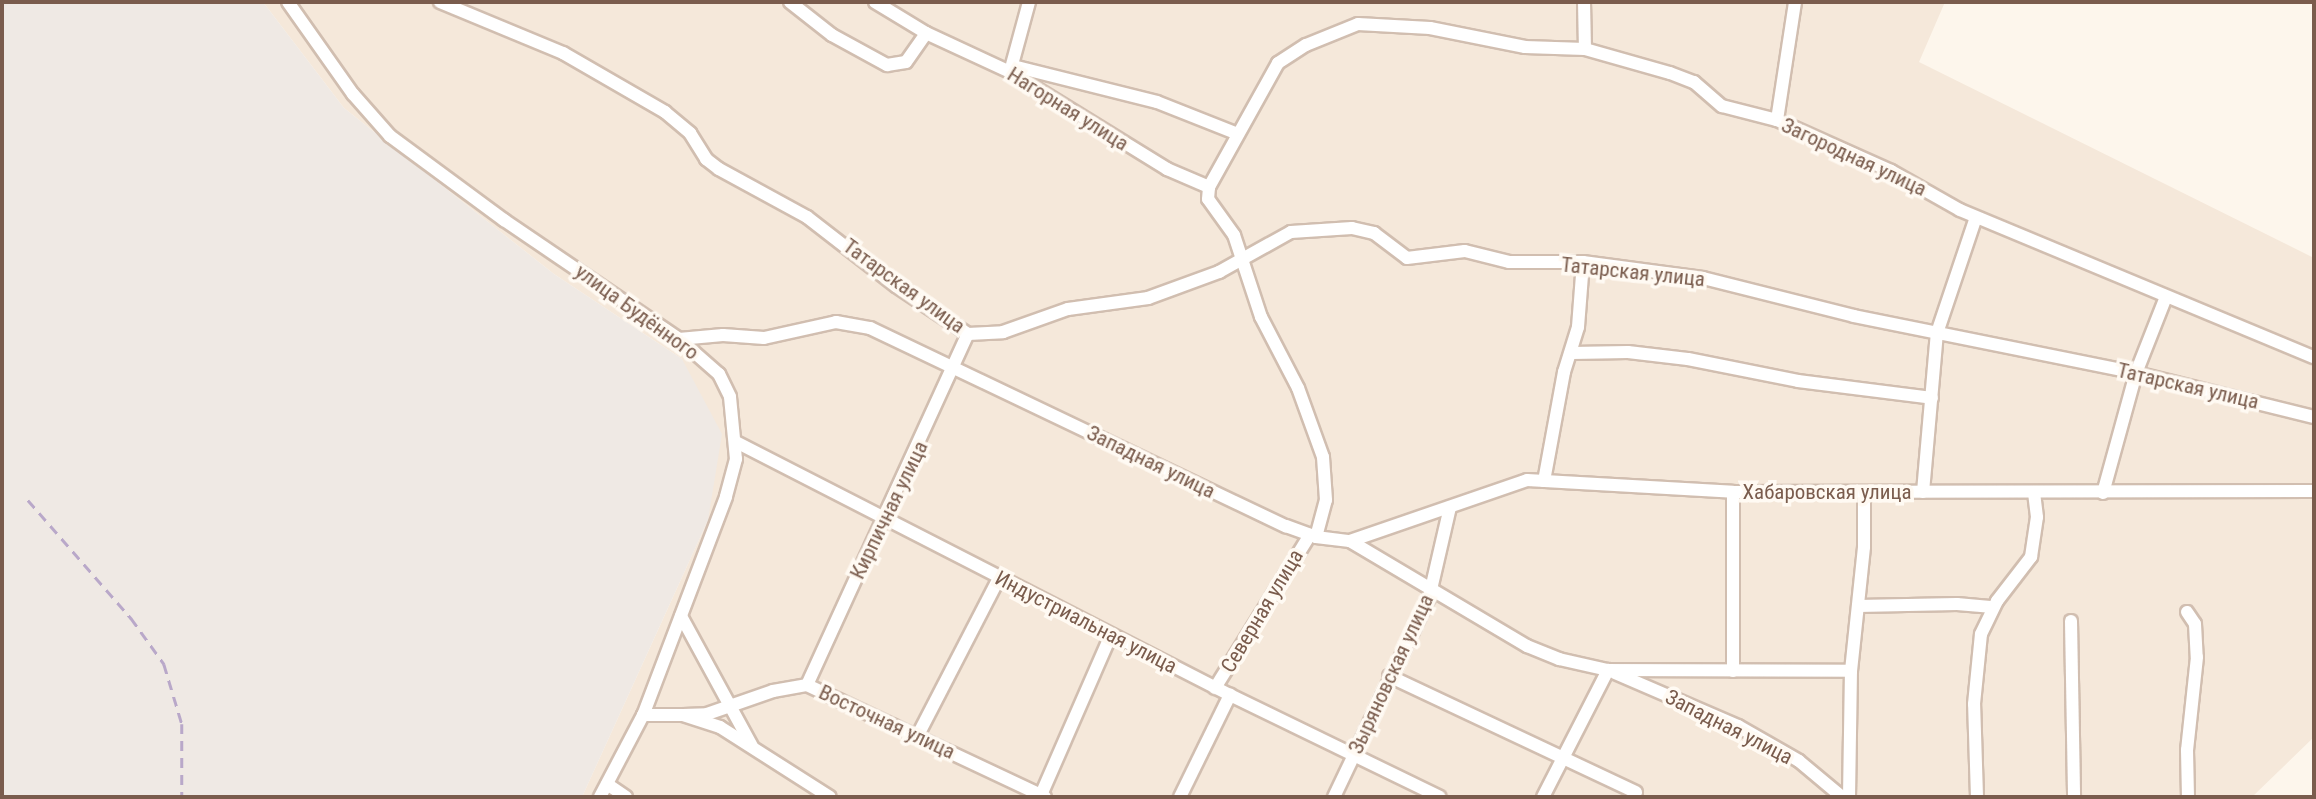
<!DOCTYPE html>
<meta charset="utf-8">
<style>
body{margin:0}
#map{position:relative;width:2316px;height:799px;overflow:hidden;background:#fdf6ec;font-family:"Roboto Condensed",sans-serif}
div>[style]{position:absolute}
.residential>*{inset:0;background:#f5e8da}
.industrial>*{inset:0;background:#efe9e4}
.roads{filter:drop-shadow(2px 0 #d1beb0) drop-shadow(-2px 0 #d1beb0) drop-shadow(0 2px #d1beb0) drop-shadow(0 -2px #d1beb0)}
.minor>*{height:12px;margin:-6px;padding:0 6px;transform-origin:6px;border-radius:6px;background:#fff}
.rail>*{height:2.5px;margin-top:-1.25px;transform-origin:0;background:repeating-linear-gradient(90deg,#b9a8c9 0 10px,transparent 0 17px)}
span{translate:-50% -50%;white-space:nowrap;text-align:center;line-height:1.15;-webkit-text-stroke:7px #fffaf3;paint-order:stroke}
.street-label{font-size:21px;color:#7a5c4d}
.frame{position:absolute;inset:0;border:4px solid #7a5c4d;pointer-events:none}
</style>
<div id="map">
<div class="residential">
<div style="clip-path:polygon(263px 2px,1945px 2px,1919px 62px,2314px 258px,2314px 737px,2252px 797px,582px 797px,708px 520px,682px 359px,554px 274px,344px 108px)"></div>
</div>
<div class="industrial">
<div style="clip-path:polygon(2px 2px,263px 2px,344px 108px,554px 274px,682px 359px,722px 434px,708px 520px,582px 797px,2px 797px)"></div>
</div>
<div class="roads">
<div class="minor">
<div style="left:288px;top:2px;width:113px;rotate:54.8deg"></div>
<div style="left:353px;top:94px;width:56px;rotate:48.6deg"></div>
<div style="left:390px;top:136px;width:142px;rotate:36.4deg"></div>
<div style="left:504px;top:220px;width:212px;rotate:34.2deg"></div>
<div style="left:679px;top:339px;width:53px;rotate:41.2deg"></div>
<div style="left:719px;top:374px;width:25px;rotate:64deg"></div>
<div style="left:730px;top:397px;width:62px;rotate:84.5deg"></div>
<div style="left:736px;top:459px;width:39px;rotate:105deg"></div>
<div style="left:726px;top:497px;width:233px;rotate:110.8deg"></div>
<div style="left:643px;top:715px;width:93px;rotate:117.7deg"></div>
<div style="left:440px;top:2px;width:133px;rotate:22.5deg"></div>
<div style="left:563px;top:53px;width:118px;rotate:30deg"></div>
<div style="left:665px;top:112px;width:33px;rotate:40deg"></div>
<div style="left:690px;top:133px;width:31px;rotate:58deg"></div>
<div style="left:706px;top:159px;width:16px;rotate:38deg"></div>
<div style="left:719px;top:169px;width:100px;rotate:28.6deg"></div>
<div style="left:807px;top:217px;width:113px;rotate:37.8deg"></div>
<div style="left:896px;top:286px;width:87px;rotate:33.7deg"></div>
<div style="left:968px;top:334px;width:35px;rotate:-3deg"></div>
<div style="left:1003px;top:332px;width:69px;rotate:-19.5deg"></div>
<div style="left:1068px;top:309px;width:81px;rotate:-7.8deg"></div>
<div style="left:1148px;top:298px;width:76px;rotate:-20.1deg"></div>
<div style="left:1219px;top:272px;width:82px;rotate:-29.1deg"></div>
<div style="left:1291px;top:232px;width:61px;rotate:-3.8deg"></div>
<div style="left:1352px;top:228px;width:23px;rotate:13deg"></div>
<div style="left:1374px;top:233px;width:41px;rotate:37.1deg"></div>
<div style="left:1407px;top:258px;width:58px;rotate:-6.9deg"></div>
<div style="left:1465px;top:251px;width:45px;rotate:14deg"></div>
<div style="left:1509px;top:262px;width:74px"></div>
<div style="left:1583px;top:262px;width:121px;rotate:7.6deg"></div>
<div style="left:1703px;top:278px;width:156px;rotate:14.1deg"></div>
<div style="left:1854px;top:316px;width:288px;rotate:11.4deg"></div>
<div style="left:2136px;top:373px;width:183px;rotate:13.9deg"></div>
<div style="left:790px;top:2px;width:53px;rotate:38.2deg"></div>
<div style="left:832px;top:35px;width:63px;rotate:28.6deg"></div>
<div style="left:887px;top:65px;width:19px;rotate:-9deg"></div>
<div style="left:906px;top:62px;width:35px;rotate:-55deg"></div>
<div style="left:875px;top:2px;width:60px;rotate:31.3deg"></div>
<div style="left:926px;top:33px;width:93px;rotate:24.9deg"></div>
<div style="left:1010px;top:72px;width:185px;rotate:31.7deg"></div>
<div style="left:1167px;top:169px;width:46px;rotate:23.2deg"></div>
<div style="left:1584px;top:2px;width:47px;rotate:88.8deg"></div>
<div style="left:1013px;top:66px;width:148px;rotate:14deg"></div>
<div style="left:1157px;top:102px;width:87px;rotate:21.6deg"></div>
<div style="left:1010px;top:72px;width:73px;rotate:-74.8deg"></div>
<div style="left:1777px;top:120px;width:119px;rotate:-81.3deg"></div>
<div style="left:679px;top:339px;width:44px;rotate:-5.2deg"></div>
<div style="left:723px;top:335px;width:41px;rotate:4.2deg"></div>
<div style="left:764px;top:338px;width:74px;rotate:-12.5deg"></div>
<div style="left:836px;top:322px;width:35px;rotate:10deg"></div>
<div style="left:870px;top:328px;width:461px;rotate:25.5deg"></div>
<div style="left:1286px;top:526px;width:32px;rotate:20deg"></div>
<div style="left:1316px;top:537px;width:34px;rotate:7deg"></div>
<div style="left:1350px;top:541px;width:206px;rotate:30.7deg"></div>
<div style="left:1527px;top:646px;width:35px;rotate:22deg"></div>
<div style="left:1559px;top:659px;width:50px;rotate:12.7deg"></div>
<div style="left:1608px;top:670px;width:243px;rotate:0.2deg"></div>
<div style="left:1572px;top:353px;width:56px;rotate:-1deg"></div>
<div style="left:1628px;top:352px;width:60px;rotate:6.7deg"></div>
<div style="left:1688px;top:359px;width:112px;rotate:11.3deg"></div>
<div style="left:1798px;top:381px;width:135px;rotate:7.2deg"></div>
<div style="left:736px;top:442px;width:555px;rotate:27.12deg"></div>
<div style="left:1230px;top:695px;width:233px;rotate:25.9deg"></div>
<div style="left:1544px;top:481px;width:111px;rotate:-79.6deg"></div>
<div style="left:1564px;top:372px;width:47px;rotate:-72.7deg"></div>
<div style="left:1578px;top:327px;width:65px;rotate:-85.6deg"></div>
<div style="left:1923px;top:492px;width:160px;rotate:-85deg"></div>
<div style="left:1937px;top:333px;width:122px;rotate:-71.4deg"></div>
<div style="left:2103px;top:493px;width:124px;rotate:-74.6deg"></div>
<div style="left:2136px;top:373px;width:82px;rotate:-68.5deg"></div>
<div style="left:1316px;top:537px;width:38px;rotate:-75deg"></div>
<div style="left:1326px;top:500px;width:43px;rotate:-94deg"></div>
<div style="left:1323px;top:457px;width:73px;rotate:-109.9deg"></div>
<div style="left:1298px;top:388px;width:80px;rotate:-117.5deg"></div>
<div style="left:1261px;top:317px;width:86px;rotate:-108.2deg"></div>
<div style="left:1234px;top:235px;width:44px;rotate:-125.8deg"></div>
<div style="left:1208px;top:199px;width:12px;rotate:-85deg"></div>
<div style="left:1209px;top:187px;width:142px;rotate:-60.9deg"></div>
<div style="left:1278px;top:63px;width:33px;rotate:-33deg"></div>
<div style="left:1306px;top:45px;width:56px;rotate:-22deg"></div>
<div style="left:1358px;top:24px;width:72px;rotate:3.2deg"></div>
<div style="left:1430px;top:28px;width:97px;rotate:11.3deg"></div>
<div style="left:1525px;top:47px;width:60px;rotate:1.9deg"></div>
<div style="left:1585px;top:49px;width:88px;rotate:15.8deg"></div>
<div style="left:1670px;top:73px;width:26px;rotate:21deg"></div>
<div style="left:1694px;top:82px;width:37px;rotate:41deg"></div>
<div style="left:1722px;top:106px;width:57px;rotate:14.3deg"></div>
<div style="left:1777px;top:120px;width:125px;rotate:24.1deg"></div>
<div style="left:1891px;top:171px;width:79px;rotate:29.5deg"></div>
<div style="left:1960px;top:210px;width:383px;rotate:22.6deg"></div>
<div style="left:1350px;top:541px;width:187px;rotate:-19deg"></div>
<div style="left:1527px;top:480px;width:206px;rotate:3.3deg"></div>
<div style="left:1733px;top:492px;width:581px;rotate:-0.1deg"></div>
<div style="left:1858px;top:606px;width:99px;rotate:-1.2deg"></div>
<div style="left:1957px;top:604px;width:36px;rotate:5deg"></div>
<div style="left:2187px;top:612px;width:14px;rotate:56deg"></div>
<div style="left:2195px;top:624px;width:33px;rotate:87deg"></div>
<div style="left:2197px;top:657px;width:94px;rotate:96.1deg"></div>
<div style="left:2187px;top:750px;width:47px;rotate:88.8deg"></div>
<div style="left:681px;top:616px;width:148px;rotate:61.4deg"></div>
<div style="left:2071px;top:621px;width:176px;rotate:89deg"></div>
<div style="left:1733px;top:671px;width:179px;rotate:-90deg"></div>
<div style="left:1615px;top:673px;width:134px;rotate:23.3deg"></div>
<div style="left:1738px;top:726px;width:70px;rotate:29.8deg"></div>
<div style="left:1799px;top:761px;width:56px;rotate:39.9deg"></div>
<div style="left:1389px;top:676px;width:273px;rotate:25.2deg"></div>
<div style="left:807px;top:685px;width:386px;rotate:-65.4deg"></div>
<div style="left:1215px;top:688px;width:180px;rotate:-58.2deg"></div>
<div style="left:643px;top:715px;width:40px"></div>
<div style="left:683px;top:715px;width:39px;rotate:18deg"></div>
<div style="left:720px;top:727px;width:130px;rotate:32.5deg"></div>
<div style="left:683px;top:715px;width:24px;rotate:-2deg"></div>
<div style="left:707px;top:714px;width:70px;rotate:-19.2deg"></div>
<div style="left:773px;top:691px;width:35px;rotate:-10deg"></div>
<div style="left:807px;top:685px;width:263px;rotate:25.2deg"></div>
<div style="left:918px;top:735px;width:177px;rotate:-62.7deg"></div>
<div style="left:607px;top:784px;width:23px;rotate:34deg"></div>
<div style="left:1041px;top:795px;width:175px;rotate:-66.4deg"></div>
<div style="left:1180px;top:797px;width:114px;rotate:-63.9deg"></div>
<div style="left:1334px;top:797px;width:221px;rotate:-64.5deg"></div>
<div style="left:1429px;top:598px;width:93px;rotate:-77deg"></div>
<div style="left:1543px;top:797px;width:143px;rotate:-62.9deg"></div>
<div style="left:1849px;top:797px;width:126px;rotate:-89.1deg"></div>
<div style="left:1851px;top:671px;width:125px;rotate:-84deg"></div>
<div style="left:1864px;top:547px;width:54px;rotate:-90deg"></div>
<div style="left:1977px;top:797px;width:93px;rotate:-91.8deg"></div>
<div style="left:1974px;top:704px;width:70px;rotate:-84.3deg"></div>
<div style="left:1981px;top:634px;width:37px;rotate:-64deg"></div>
<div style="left:1997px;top:601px;width:56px;rotate:-52.3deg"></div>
<div style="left:2031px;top:557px;width:40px;rotate:-81.5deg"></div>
<div style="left:2037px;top:517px;width:23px;rotate:-97deg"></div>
</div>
</div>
<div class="rail">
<div style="left:28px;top:500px;width:157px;rotate:48.9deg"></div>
<div style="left:131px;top:618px;width:57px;rotate:54.3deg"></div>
<div style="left:164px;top:664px;width:63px;rotate:73.3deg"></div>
<div style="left:182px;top:724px;width:73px;rotate:90deg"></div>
</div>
<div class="street-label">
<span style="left:1068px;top:109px;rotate:32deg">Нагорная улица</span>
<span style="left:1854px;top:157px;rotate:25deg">Загородная улица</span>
<span style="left:1633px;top:272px;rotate:6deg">Татарская улица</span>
<span style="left:904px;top:286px;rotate:36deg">Татарская улица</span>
<span style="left:637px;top:312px;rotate:36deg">улица Будённого</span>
<span style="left:2188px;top:386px;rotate:13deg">Татарская улица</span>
<span style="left:1151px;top:462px;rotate:26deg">Западная улица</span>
<span style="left:1827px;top:492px">Хабаровская улица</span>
<span style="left:889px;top:510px;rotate:-64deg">Кирпичная улица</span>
<span style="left:1262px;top:611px;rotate:-59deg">Северная улица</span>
<span style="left:1086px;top:622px;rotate:27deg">Индустриальная улица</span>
<span style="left:1391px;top:674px;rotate:-65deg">Зыряновская улица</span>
<span style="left:887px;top:722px;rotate:25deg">Восточная улица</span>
<span style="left:1729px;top:727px;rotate:27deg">Западная улица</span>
</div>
<div class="frame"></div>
</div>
